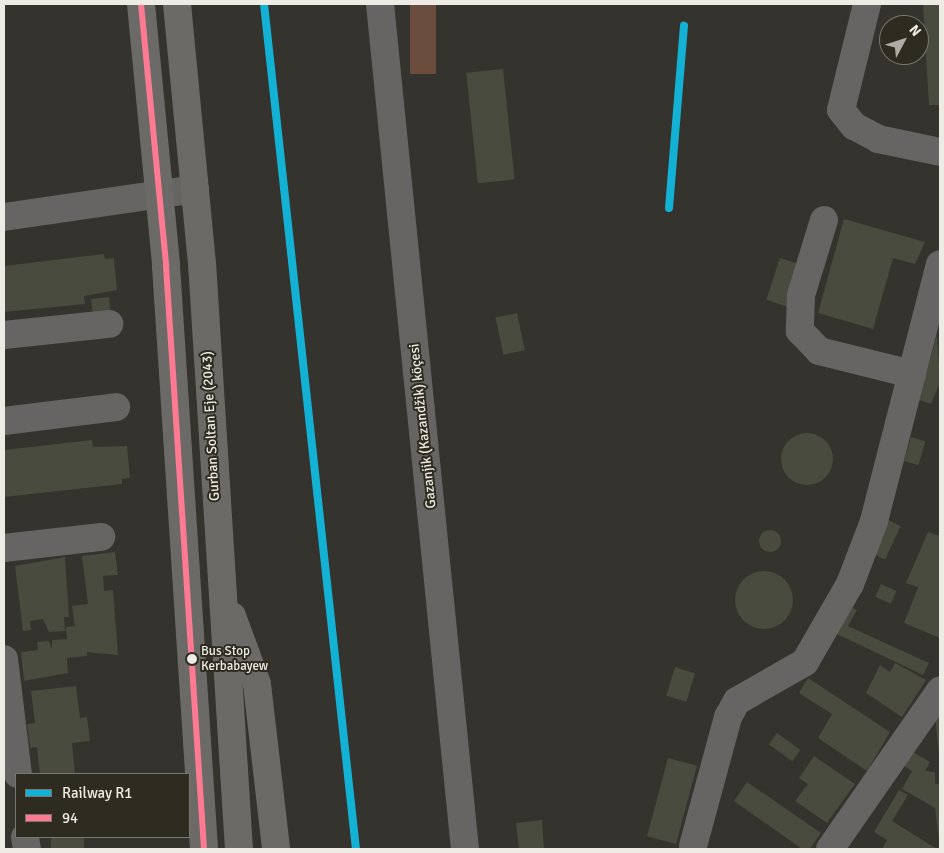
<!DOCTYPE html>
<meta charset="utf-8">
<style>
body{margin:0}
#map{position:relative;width:944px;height:853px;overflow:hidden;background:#34332e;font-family:Signika,sans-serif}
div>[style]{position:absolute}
.green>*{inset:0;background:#6b4d3d;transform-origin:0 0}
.building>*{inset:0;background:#484b3d;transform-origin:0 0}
.round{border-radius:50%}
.minor>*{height:28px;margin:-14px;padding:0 14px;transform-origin:14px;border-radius:14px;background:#666563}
.highway>*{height:28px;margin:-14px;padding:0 14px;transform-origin:14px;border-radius:14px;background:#6b6a67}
.bus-1>*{height:6px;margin:-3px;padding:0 3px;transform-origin:3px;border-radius:3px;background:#fe7a93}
.rail-1>*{height:8px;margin:-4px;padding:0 4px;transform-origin:4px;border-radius:4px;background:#13b2d5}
.dots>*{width:14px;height:14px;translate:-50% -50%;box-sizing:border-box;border:2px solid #2e2b20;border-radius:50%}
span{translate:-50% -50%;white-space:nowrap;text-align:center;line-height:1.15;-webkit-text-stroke:4px #2e2b20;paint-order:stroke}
.bus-label{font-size:13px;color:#edebe4}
.left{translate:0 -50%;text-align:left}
.street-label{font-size:14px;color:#edebe4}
.frame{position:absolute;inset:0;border:5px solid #edebe4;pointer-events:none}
.legend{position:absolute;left:15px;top:773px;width:175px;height:65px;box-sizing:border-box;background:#2e2b20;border:1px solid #7a786e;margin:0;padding:6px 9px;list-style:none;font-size:15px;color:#edebe4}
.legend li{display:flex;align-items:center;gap:10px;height:25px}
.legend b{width:25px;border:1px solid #7a786e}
.north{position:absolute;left:879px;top:15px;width:50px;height:50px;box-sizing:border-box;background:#2e2b20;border:1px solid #7a786e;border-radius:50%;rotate:50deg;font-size:14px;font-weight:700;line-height:20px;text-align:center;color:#edebe4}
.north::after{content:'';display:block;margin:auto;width:18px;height:22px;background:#acaba4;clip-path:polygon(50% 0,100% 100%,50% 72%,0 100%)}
</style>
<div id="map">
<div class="green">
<div style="left:410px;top:4px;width:26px;height:70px"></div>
</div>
<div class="building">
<div style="clip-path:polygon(923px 4px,940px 4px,940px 105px,929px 105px)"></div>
<div style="left:503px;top:69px;width:111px;height:37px;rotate:84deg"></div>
<div style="clip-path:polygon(844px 219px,925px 242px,915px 264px,893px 258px,873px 329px,818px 313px)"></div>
<div style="clip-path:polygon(104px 254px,105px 259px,114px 258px,117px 290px,84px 296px,85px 304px,4px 312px,4px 266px)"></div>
<div style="left:780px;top:258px;width:22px;height:44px;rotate:18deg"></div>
<div style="left:109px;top:297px;width:19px;height:18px;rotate:84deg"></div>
<div style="left:517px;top:313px;width:38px;height:22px;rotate:78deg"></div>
<div style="clip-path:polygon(937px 335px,940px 382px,931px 404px,919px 400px)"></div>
<div class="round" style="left:781px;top:433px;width:52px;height:52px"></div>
<div style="left:911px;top:437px;width:15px;height:25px;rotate:16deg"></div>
<div style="clip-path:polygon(92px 440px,93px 447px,127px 446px,130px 478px,122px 479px,122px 484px,4px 497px,4px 450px)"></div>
<div style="left:888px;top:520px;width:14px;height:37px;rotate:25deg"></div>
<div class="round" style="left:759px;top:530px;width:22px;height:22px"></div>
<div style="clip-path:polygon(928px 532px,940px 536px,940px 638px,904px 623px,918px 587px,906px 583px)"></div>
<div style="clip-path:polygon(115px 552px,118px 575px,103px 576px,104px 591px,113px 590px,118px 655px,87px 652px,87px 656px,67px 658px,68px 673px,24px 681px,21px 652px,38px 650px,37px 642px,49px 641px,52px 649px,52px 640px,67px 639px,66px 627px,75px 626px,72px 606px,88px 604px,82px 556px)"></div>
<div style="clip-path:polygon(65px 557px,69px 617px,64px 617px,65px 631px,49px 632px,43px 619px,30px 621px,31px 630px,23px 631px,15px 566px)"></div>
<div class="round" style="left:735px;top:571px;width:58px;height:58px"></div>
<div style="left:881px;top:584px;width:17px;height:14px;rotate:24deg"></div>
<div style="clip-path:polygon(849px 606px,857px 610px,848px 626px,929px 663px,923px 675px,835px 633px)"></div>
<div style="clip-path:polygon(895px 663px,926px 680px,902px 717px,866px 693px,880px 665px,890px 672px)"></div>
<div style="left:675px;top:667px;width:21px;height:30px;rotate:17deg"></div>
<div style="clip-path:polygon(808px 678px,890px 732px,867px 771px,818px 738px,832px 714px,799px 693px)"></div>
<div style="clip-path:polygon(76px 686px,80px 718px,87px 717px,90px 741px,72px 743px,75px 774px,40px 774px,37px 747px,30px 748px,27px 724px,35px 723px,31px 691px)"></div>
<div style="clip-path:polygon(935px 716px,940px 716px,940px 755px,939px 755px)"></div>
<div style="left:777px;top:733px;width:29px;height:14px;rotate:36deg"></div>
<div style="clip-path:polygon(913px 752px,930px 762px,925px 771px,935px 772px,935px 784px,940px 784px,940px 849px,935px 808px,902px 789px,912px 771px,904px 766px)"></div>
<div style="clip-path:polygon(814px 756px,855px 784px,827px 823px,795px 801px,808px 784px,799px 778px)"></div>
<div style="left:668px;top:758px;width:30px;height:81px;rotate:15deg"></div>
<div style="clip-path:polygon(747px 782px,821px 833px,810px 849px,802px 849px,734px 801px)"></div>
<div style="clip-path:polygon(899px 790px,908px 795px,892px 821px,937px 849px,882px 849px,887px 840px,874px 832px)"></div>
<div style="clip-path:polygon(542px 820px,544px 849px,519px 849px,516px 823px)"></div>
<div style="left:51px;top:837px;width:33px;height:12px"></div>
</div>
<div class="minor">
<div style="left:380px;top:4px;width:849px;rotate:84.26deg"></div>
<div style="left:867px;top:4px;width:109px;rotate:103.8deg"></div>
<div style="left:841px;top:110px;width:21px;rotate:51deg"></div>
<div style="left:854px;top:126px;width:27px;rotate:28deg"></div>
<div style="left:878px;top:139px;width:63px;rotate:11.8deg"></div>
<div style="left:4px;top:217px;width:193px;rotate:-8.3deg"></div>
<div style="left:824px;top:220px;width:78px;rotate:107deg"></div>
<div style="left:801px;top:295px;width:36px;rotate:92deg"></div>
<div style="left:800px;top:331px;width:28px;rotate:46deg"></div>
<div style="left:819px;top:351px;width:96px;rotate:13.9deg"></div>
<div style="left:4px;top:335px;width:106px;rotate:-6deg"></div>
<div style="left:4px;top:421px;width:113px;rotate:-7.1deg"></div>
<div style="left:4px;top:548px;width:98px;rotate:-6.5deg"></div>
<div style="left:4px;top:659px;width:116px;rotate:83.1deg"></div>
<div style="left:25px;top:837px;width:12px;rotate:81deg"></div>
<div style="left:693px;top:846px;width:134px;rotate:-74.8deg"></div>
<div style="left:728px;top:717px;width:18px;rotate:-61deg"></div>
<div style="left:737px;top:701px;width:78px;rotate:-29.8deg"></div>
<div style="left:805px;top:662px;width:90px;rotate:-60deg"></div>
<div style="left:850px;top:584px;width:67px;rotate:-69.1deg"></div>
<div style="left:874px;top:521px;width:265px;rotate:-75.6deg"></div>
<div style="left:830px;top:849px;width:193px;rotate:-55.2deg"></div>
</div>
<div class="highway">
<div style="left:141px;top:4px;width:263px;rotate:84.5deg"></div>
<div style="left:166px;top:266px;width:584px;rotate:86.27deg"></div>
<div style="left:177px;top:4px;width:260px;rotate:84.5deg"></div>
<div style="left:202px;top:263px;width:587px;rotate:86.39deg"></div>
<div style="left:232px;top:616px;width:72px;rotate:69.8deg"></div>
<div style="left:257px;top:684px;width:166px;rotate:83.4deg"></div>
</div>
<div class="bus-1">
<div style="left:141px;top:4px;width:263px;rotate:84.5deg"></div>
<div style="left:166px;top:266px;width:584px;rotate:86.27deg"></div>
</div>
<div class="rail-1">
<div style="left:264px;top:4px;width:850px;rotate:83.79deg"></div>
<div style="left:669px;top:208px;width:183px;rotate:-85.3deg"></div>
</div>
<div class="dots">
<div style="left:192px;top:659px;background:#edebe4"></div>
</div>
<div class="bus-label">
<span class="left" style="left:201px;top:659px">Bus Stop<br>Kerbabayew</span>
</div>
<div class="street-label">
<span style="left:211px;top:426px;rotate:-93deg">Gurban Soltan Eje (2043)</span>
<span style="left:423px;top:426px;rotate:-96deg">Gazanjik (Kazandžik) köçesi</span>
</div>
<div class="frame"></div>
<ul class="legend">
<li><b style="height:6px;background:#13b2d5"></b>Railway R1</li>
<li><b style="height:6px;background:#fe7a93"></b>94</li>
</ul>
<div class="north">N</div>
</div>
